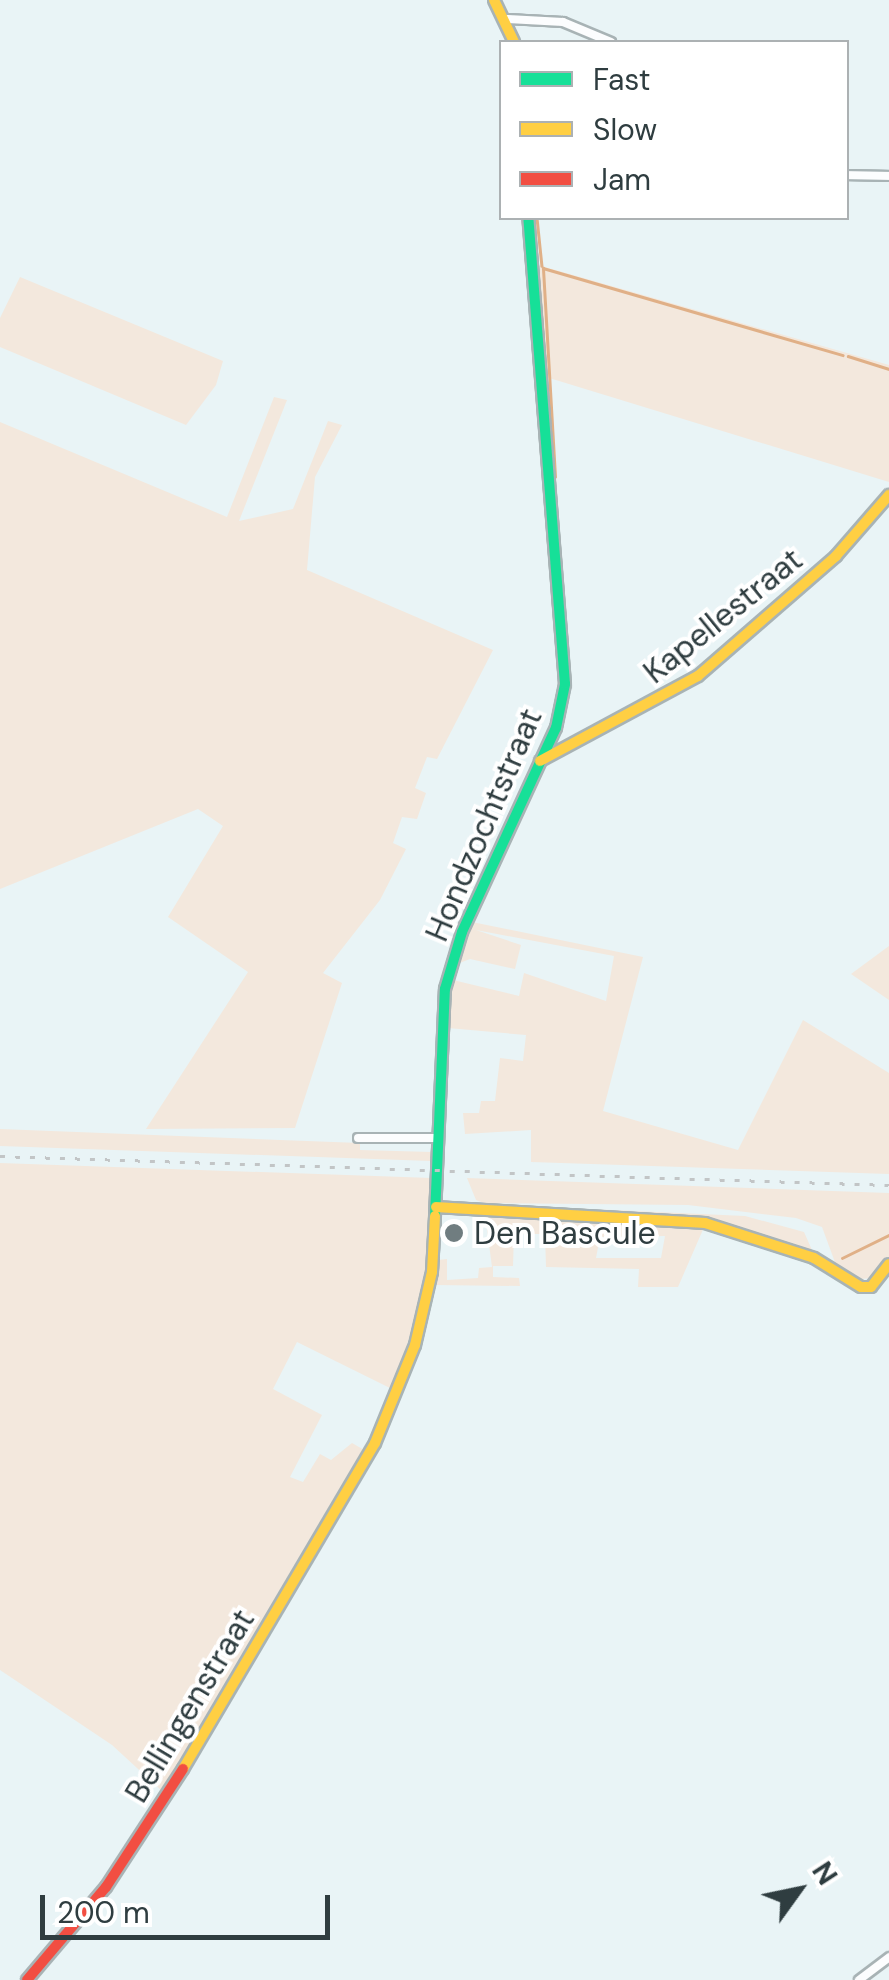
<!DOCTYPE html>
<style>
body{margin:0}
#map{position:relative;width:889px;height:1980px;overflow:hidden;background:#e9f4f6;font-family:"DM Sans",sans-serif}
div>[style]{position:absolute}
.green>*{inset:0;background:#f3e8dd}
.stream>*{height:2.5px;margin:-1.25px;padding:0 1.25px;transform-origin:1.25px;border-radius:1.25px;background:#e0b087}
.roads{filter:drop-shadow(2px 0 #a8b3b5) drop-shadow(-2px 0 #a8b3b5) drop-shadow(0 2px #a8b3b5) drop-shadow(0 -2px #a8b3b5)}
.street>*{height:8px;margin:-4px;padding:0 4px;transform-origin:4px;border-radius:4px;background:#fcfdfe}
.fast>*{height:10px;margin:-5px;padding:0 5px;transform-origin:5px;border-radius:5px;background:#16e098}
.slow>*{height:10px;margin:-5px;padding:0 5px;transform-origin:5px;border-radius:5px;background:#ffcf43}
.jam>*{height:10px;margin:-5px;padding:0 5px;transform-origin:5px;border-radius:5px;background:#f24e42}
.rail>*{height:2.5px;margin-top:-1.25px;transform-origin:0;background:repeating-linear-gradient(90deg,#c2c5c6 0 5px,transparent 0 15px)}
.dots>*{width:28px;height:28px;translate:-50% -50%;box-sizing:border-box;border:5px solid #fff;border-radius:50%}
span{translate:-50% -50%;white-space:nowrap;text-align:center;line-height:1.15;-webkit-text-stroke:8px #fff;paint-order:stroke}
.street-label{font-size:32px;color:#2f3d40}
.poi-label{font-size:32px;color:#2f3d40}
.left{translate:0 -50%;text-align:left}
.legend{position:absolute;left:499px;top:40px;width:350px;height:180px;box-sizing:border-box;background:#fff;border:2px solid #acb1b3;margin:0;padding:12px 18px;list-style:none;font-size:30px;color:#2f3d40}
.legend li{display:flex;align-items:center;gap:20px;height:50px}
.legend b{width:50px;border:2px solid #acb1b3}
.north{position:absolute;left:749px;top:1840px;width:100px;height:100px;-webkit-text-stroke:8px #fff;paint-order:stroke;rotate:57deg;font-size:28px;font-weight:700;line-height:40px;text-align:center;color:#2f3d40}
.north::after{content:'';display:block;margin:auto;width:35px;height:45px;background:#2f3d40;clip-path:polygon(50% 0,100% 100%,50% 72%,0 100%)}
.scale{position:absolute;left:40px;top:1895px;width:290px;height:45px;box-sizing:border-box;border:5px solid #2f3d40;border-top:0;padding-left:12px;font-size:30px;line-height:35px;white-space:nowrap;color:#2f3d40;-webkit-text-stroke:8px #fff;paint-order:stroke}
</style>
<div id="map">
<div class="green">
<div style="clip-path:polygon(538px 265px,889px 365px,889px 482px,546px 377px)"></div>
<div style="clip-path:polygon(20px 277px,223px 361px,216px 385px,186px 425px,0 347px,0 318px)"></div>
<div style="clip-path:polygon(274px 397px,287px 400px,239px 521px,293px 509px,328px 421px,342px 425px,315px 477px,307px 570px,493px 650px,437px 759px,427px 757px,415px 788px,426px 793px,417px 819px,402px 817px,393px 843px,406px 849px,380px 900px,323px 973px,342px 983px,295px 1128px,146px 1129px,248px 972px,168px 917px,223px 826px,198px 809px,0 889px,0 422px,227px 517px)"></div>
<div style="clip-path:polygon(472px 922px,643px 957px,603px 1111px,738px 1150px,803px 1020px,889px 1073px,889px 1174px,531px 1162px,531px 1130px,465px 1134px,463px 1113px,479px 1113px,481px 1101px,495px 1101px,500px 1058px,523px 1061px,526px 1035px,448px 1028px,453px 980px,519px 996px,524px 973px,606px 1001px,614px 956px,476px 930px,521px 945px,515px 969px,470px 959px,457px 964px)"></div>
<div style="clip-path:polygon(889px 946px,889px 1000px,851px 974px)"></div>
<div style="clip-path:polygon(0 1129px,360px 1143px,360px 1150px,432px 1152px,431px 1161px,0 1146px)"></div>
<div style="clip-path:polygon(0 1163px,432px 1178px,424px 1287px,394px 1390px,297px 1342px,273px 1389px,322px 1415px,290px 1477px,303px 1482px,320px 1454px,331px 1460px,352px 1443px,366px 1451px,162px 1791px,112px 1745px,0 1670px)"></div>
<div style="clip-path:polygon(467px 1178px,889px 1193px,889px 1257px,876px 1278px,859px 1279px,836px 1265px,822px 1227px,796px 1218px,688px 1205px,484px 1203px,476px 1200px)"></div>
<div style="clip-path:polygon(547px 1207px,745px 1216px,804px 1232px,812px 1250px,724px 1224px,547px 1214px)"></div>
<div style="clip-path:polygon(evenodd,485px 1214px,705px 1225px,678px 1287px,638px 1287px,639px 1269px,546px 1267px,545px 1234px,514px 1234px,513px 1266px,493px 1266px,493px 1277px,519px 1278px,520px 1286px,435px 1285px,438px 1260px,447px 1259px,447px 1280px,478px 1278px,479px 1268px,492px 1267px,485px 1214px,665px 1236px,661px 1258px,596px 1258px,600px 1237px,665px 1236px)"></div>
</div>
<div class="stream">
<div style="left:537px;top:218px;width:48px;rotate:84.1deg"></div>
<div style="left:848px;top:356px;width:43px;rotate:17.6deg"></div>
<div style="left:555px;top:477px;width:209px;rotate:-93.3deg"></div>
<div style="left:543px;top:268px;width:312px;rotate:16.2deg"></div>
<div style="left:842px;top:1258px;width:52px;rotate:-26.1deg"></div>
</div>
<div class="roads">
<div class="street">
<div style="left:508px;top:19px;width:55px;rotate:3.1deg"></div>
<div style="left:563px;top:22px;width:52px;rotate:22.6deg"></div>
<div style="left:846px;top:175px;width:43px;rotate:1.3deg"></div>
<div style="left:358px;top:1138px;width:80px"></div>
<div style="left:859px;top:1980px;width:38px;rotate:-37deg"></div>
</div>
<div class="fast">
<div style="left:435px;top:1216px;width:227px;rotate:-87.5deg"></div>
<div style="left:445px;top:989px;width:59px;rotate:-73.4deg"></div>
<div style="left:462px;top:932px;width:225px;rotate:-65.3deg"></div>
<div style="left:556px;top:728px;width:45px;rotate:-78.4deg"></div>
<div style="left:565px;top:684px;width:467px;rotate:-94.5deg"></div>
</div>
<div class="slow">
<div style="left:494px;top:0;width:47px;rotate:64.5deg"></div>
<div style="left:540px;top:761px;width:179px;rotate:-28.3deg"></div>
<div style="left:698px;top:676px;width:183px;rotate:-41deg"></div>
<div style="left:836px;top:556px;width:81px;rotate:-49deg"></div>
<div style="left:436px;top:1207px;width:269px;rotate:3.4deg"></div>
<div style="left:705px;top:1223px;width:114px;rotate:17.8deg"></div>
<div style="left:814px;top:1258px;width:55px;rotate:31.7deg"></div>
<div style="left:861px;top:1287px;width:10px"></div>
<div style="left:871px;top:1287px;width:29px;rotate:-52deg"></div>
<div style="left:183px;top:1769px;width:378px;rotate:-59.5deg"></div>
<div style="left:375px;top:1443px;width:106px;rotate:-67.8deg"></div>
<div style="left:415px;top:1345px;width:75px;rotate:-76.9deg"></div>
<div style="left:432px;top:1272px;width:56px;rotate:-86.9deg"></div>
</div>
<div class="jam">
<div style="left:27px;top:1980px;width:122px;rotate:-49.7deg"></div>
<div style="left:106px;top:1887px;width:141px;rotate:-56.9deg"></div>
</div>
</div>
<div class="rail">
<div style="left:0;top:1156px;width:889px;rotate:1.87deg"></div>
</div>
<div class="dots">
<div style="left:454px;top:1233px;background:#707d80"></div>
</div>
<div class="street-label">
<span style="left:723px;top:616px;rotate:-39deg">Kapellestraat</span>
<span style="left:484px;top:825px;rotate:-67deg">Hondzochtstraat</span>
<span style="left:190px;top:1706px;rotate:-59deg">Bellingenstraat</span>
</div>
<div class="poi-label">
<span class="left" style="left:474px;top:1233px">Den Bascule</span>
</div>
<ul class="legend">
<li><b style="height:12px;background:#16e098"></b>Fast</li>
<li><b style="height:12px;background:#ffcf43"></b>Slow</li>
<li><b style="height:12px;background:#f24e42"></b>Jam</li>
</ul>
<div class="north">N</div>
<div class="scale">200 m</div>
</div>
